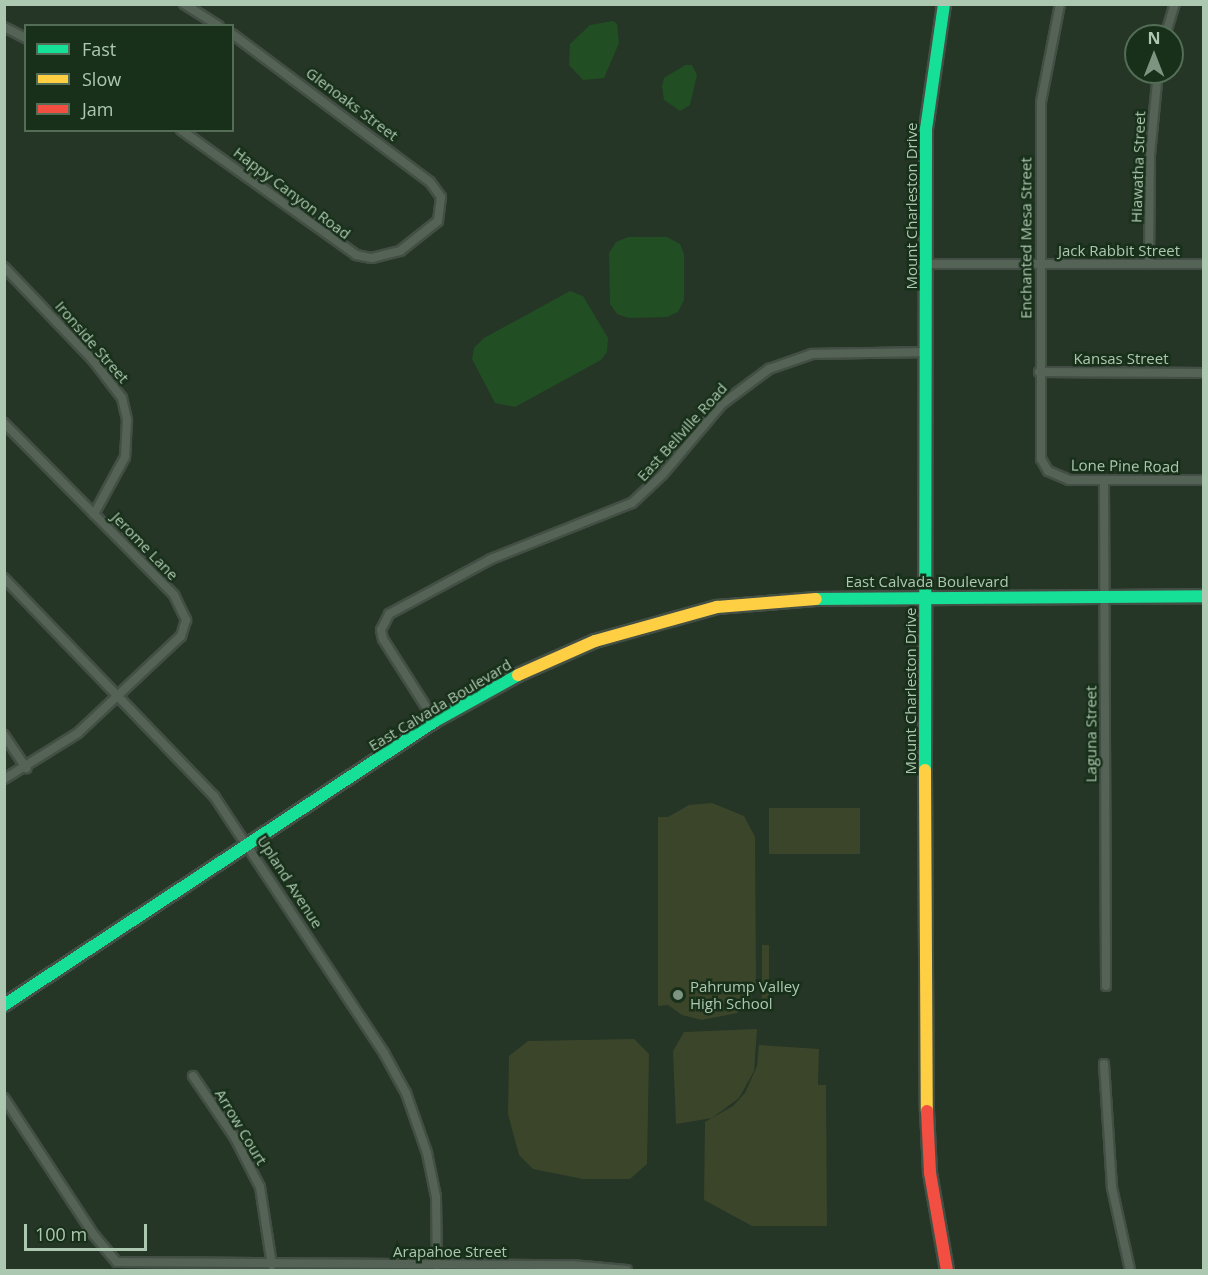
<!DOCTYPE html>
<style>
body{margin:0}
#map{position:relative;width:1208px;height:1275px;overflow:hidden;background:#253526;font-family:"Open Sans",sans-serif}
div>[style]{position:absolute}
.green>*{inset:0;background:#3b452a;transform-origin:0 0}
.water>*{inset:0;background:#224e24}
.roads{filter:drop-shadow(2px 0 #434f44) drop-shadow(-2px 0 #434f44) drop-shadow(0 2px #434f44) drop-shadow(0 -2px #434f44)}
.street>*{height:8px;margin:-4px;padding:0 4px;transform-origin:4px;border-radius:4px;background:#556356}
.fast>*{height:12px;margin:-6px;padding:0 6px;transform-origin:6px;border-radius:6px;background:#16e098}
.slow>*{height:12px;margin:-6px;padding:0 6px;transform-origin:6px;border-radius:6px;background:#ffcf43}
.jam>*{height:12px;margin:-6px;padding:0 6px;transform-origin:6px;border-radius:6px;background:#f24e42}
.dots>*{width:16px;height:16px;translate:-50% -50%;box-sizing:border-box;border:3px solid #18301a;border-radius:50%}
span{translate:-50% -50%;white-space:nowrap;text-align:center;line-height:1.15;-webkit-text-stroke:5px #18301a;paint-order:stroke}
.street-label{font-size:15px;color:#adc8b0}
.poi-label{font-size:15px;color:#adc8b0}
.left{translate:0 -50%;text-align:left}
.frame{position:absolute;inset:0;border:6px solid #adc8b0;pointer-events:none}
.legend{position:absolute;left:24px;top:24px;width:210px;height:108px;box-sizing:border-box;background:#18301a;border:2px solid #546d56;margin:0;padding:8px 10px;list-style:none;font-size:18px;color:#adc8b0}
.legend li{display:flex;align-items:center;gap:12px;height:30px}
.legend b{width:30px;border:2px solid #546d56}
.north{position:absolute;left:1124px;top:24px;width:60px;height:60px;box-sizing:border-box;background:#18301a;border:2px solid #546d56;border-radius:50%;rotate:0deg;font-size:16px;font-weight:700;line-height:24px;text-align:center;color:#adc8b0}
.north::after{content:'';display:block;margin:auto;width:21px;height:27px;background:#7d9580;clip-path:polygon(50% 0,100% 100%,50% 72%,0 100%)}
.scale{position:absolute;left:24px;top:1224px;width:123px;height:27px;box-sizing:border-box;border:3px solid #adc8b0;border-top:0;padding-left:8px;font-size:18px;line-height:21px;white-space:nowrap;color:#adc8b0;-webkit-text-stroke:4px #18301a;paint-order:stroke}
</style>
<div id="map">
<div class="green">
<div style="clip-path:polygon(712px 803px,744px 816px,755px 837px,756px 983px,750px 1000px,737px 1013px,702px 1020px,682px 1015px,668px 1005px,658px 1006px,658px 817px,668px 817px,689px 805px)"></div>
<div style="left:769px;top:808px;width:91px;height:46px"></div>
<div style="left:762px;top:945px;width:7px;height:56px"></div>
<div style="clip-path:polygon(757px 1029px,754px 1071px,739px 1098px,712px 1118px,676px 1124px,673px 1051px,684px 1032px)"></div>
<div style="clip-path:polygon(634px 1039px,649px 1054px,647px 1164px,630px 1179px,583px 1179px,533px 1169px,519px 1155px,508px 1114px,509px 1056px,528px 1041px)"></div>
<div style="clip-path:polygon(759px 1045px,819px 1049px,818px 1085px,826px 1085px,827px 1226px,752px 1226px,704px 1200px,705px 1122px,733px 1106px,745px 1093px,757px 1066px)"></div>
</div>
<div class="water">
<div style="clip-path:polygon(613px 21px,617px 24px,619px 43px,604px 78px,583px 80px,569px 65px,570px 44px,590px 25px)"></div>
<div style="clip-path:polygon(685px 65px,692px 65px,697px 75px,690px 105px,680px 111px,664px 100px,662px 86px,664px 78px)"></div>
<div style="clip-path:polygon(628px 237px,667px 237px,680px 244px,684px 254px,684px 300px,678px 312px,667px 317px,629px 318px,617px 314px,610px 304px,609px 253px,616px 242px)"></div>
<div style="clip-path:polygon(570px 291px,583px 296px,608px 338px,607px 352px,601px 360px,515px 407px,495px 403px,472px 359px,474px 348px,484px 338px)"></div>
</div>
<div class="roads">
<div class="street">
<div style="left:184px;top:4px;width:41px;rotate:32.2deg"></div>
<div style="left:1060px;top:4px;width:100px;rotate:101deg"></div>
<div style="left:1041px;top:102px;width:357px;rotate:90deg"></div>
<div style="left:1041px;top:459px;width:14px;rotate:60deg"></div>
<div style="left:1048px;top:471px;width:23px;rotate:23deg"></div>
<div style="left:1069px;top:480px;width:135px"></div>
<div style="left:4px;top:27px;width:25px;rotate:27deg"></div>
<div style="left:1165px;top:36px;width:34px;rotate:-73deg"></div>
<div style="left:181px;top:130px;width:215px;rotate:35.5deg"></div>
<div style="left:356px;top:255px;width:16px;rotate:11deg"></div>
<div style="left:372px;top:258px;width:29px;rotate:-14deg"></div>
<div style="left:400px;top:251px;width:48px;rotate:-38.3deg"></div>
<div style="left:438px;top:221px;width:24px;rotate:-83deg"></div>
<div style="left:441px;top:197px;width:19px;rotate:-126deg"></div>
<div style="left:430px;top:182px;width:247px;rotate:-143.2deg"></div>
<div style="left:927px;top:264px;width:277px"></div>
<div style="left:1149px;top:264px;width:109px;rotate:-89.5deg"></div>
<div style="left:1150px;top:155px;width:83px;rotate:-84.5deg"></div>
<div style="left:4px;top:267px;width:129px;rotate:46.3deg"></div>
<div style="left:93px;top:360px;width:48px;rotate:52.7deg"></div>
<div style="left:122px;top:398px;width:23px;rotate:77deg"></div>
<div style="left:127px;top:420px;width:37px;rotate:93deg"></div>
<div style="left:125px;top:457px;width:65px;rotate:118.5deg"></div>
<div style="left:1039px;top:372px;width:165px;rotate:0.3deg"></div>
<div style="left:4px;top:423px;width:242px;rotate:45.3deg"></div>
<div style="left:174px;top:595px;width:28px;rotate:64deg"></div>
<div style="left:186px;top:620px;width:17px;rotate:107deg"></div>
<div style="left:181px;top:636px;width:141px;rotate:136.7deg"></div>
<div style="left:78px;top:733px;width:87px;rotate:148.1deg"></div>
<div style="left:1104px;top:481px;width:505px;rotate:89.77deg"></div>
<div style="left:4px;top:578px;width:303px;rotate:46.1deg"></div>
<div style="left:214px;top:796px;width:308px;rotate:56.5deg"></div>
<div style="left:384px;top:1053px;width:46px;rotate:61.2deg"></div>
<div style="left:406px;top:1093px;width:64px;rotate:70.7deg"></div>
<div style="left:427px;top:1153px;width:45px;rotate:78.4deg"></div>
<div style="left:436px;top:1197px;width:68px;rotate:89.2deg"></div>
<div style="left:435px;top:721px;width:97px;rotate:-122.4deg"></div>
<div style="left:383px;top:639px;width:9px;rotate:-103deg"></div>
<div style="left:381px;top:630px;width:18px;rotate:-63deg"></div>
<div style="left:389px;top:614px;width:116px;rotate:-28.3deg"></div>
<div style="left:491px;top:559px;width:152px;rotate:-21.7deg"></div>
<div style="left:632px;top:503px;width:42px;rotate:-43.1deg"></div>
<div style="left:663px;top:474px;width:92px;rotate:-49.9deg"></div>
<div style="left:722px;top:404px;width:59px;rotate:-36.7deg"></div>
<div style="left:769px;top:369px;width:46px;rotate:-19.2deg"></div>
<div style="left:812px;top:354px;width:114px;rotate:-1deg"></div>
<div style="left:4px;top:735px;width:40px;rotate:56deg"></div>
<div style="left:1104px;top:1064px;width:124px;rotate:86.3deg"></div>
<div style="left:1112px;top:1188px;width:84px;rotate:77.6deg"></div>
<div style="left:193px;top:1076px;width:75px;rotate:55.9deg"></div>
<div style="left:235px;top:1138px;width:55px;rotate:63deg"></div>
<div style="left:260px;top:1187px;width:79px;rotate:81.3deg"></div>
<div style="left:4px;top:1098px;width:164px;rotate:56.7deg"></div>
<div style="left:94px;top:1235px;width:35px;rotate:50deg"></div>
<div style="left:117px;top:1262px;width:455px;rotate:0.4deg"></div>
<div style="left:572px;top:1265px;width:55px;rotate:5.2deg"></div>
</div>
<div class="fast">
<div style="left:816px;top:599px;width:388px;rotate:-0.4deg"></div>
<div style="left:925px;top:770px;width:641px;rotate:-89.91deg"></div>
<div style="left:926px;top:129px;width:126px;rotate:-81.8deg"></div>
<div style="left:4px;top:1005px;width:516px;rotate:-33.38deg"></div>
<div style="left:435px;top:721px;width:95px;rotate:-29deg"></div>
</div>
<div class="slow">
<div style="left:518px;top:675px;width:84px;rotate:-23.8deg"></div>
<div style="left:595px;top:641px;width:127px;rotate:-15.6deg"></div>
<div style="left:717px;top:607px;width:99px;rotate:-4.6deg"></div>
<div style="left:925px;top:770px;width:341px;rotate:89.7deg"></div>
</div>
<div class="jam">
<div style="left:927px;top:1111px;width:62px;rotate:87.2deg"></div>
<div style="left:930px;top:1173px;width:98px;rotate:80.1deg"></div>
</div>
</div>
<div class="dots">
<div style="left:678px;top:995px;background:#7d9580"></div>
</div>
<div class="street-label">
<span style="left:352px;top:104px;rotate:37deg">Glenoaks Street</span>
<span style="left:1138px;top:167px;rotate:-88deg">Hiawatha Street</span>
<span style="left:292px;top:193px;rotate:37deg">Happy Canyon Road</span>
<span style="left:912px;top:206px;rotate:-90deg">Mount Charleston Drive</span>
<span style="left:1026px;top:238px;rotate:-90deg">Enchanted Mesa Street</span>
<span style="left:1119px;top:251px">Jack Rabbit Street</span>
<span style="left:92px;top:342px;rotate:49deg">Ironside Street</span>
<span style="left:1121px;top:359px">Kansas Street</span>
<span style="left:682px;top:432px;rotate:-48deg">East Bellville Road</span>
<span style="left:1125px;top:466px;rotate:1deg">Lone Pine Road</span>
<span style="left:145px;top:546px;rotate:46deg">Jerome Lane</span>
<span style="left:927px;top:582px">East Calvada Boulevard</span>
<span style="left:911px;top:691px;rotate:-90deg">Mount Charleston Drive</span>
<span style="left:440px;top:705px;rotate:-31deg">East Calvada Boulevard</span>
<span style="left:1091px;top:734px;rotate:-90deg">Laguna Street</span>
<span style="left:290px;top:882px;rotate:57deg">Upland Avenue</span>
<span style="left:241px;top:1127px;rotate:59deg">Arrow Court</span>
<span style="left:450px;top:1252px">Arapahoe Street</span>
</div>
<div class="poi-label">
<span class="left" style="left:690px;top:995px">Pahrump Valley<br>High School</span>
</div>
<div class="frame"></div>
<ul class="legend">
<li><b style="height:8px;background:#16e098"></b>Fast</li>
<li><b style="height:8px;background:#ffcf43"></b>Slow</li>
<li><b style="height:8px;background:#f24e42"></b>Jam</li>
</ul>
<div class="north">N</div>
<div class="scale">100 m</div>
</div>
